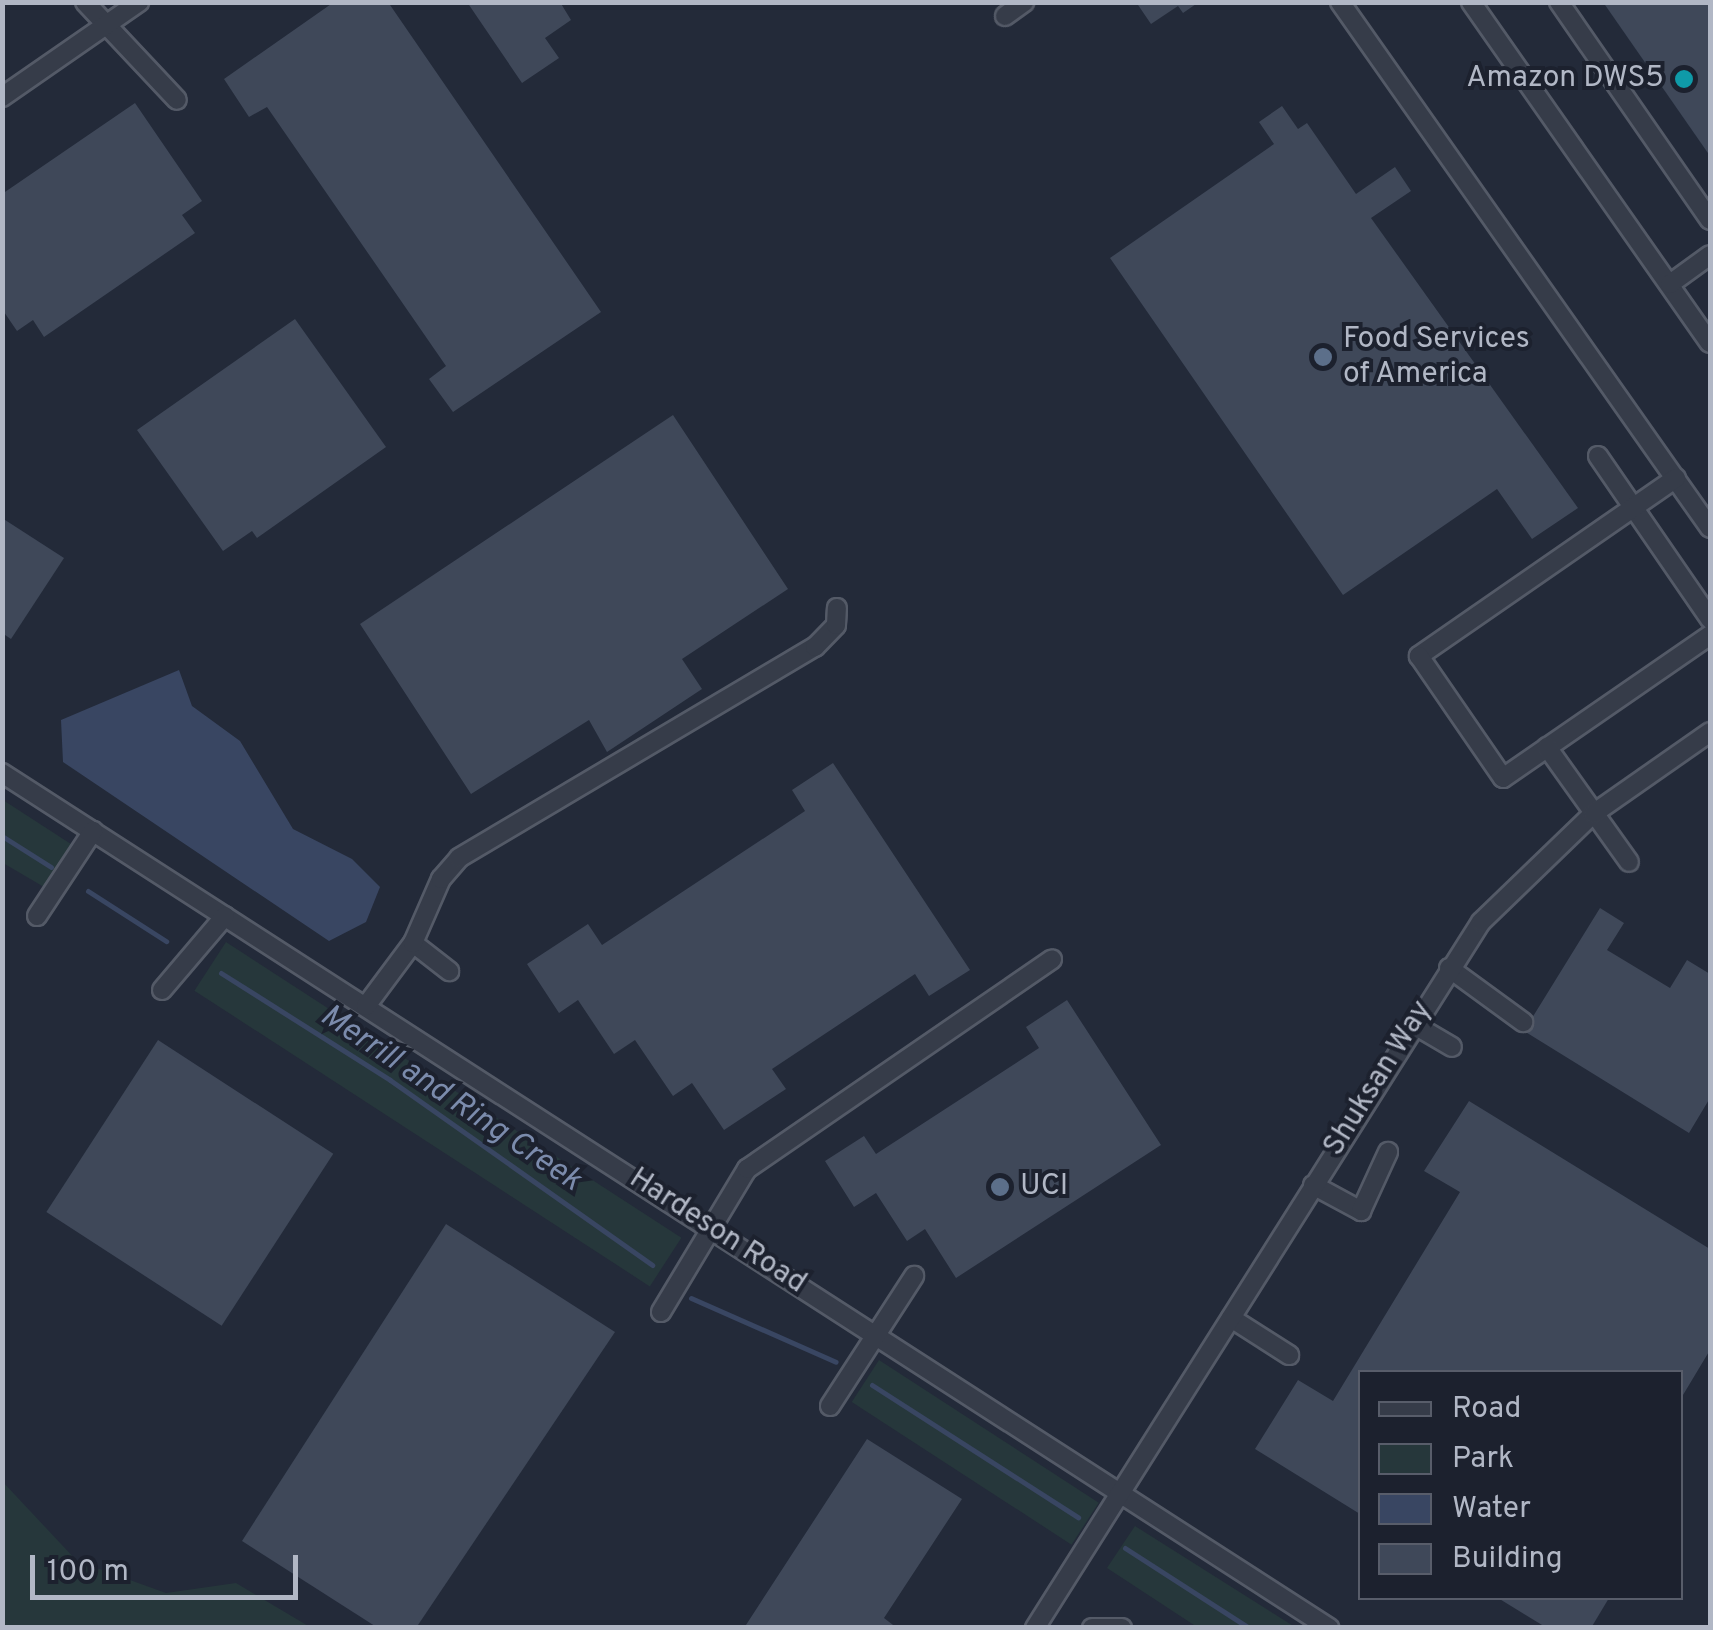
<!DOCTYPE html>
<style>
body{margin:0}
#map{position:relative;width:1713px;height:1630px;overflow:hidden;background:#232a39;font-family:Overpass,sans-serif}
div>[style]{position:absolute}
.green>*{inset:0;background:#26373b;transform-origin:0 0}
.water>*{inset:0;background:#394662}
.stream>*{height:5px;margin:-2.5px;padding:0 2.5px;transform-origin:2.5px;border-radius:2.5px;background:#394662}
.building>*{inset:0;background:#3f4859;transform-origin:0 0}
.roads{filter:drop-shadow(2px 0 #545a67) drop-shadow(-2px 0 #545a67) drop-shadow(0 2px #545a67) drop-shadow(0 -2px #545a67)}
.minor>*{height:18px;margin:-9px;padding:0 9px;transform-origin:9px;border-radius:9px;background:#363c49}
.dots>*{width:28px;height:28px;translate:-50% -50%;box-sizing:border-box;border:5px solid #1c212e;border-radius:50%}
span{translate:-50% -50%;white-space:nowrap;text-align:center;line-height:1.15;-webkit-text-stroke:8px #1c212e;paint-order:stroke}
.poi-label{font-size:30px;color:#b1b7c5}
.right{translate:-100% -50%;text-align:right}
.left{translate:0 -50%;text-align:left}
.street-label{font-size:30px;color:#b1b7c5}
.water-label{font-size:32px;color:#7b8bac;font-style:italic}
.frame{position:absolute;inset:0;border:5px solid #b1b7c5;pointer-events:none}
.legend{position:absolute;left:1358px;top:1370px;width:325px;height:230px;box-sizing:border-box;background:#1c212e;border:2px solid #585d6a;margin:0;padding:12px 18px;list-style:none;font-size:30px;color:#b1b7c5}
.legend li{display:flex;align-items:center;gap:20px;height:50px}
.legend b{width:50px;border:2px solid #585d6a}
.scale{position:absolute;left:30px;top:1555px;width:268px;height:45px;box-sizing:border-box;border:5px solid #b1b7c5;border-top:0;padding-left:12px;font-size:30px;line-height:35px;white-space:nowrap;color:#b1b7c5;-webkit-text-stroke:8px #1c212e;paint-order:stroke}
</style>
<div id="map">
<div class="green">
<div style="clip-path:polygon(3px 800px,74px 846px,44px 887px,3px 863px)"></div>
<div style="left:226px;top:942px;width:543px;height:58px;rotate:33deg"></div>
<div style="left:879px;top:1360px;width:262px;height:50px;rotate:33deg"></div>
<div style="clip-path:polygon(2px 1481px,77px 1561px,166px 1593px,236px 1583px,310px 1627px,3px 1627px)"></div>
<div style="clip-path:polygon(1135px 1526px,1295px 1627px,1197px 1627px,1107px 1568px)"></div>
</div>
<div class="water">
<div style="clip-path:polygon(179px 670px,192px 706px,240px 741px,293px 829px,352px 859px,380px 887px,366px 922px,329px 941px,63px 762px,61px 720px)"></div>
</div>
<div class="stream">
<div style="left:2px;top:836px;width:58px;rotate:32.3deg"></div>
<div style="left:88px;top:891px;width:93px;rotate:32.7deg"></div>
<div style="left:221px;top:973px;width:200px;rotate:32.3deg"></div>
<div style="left:390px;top:1080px;width:321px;rotate:35.2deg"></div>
<div style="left:691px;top:1298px;width:158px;rotate:23.8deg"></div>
<div style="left:872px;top:1385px;width:245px;rotate:32.7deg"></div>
<div style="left:1125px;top:1548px;width:148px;rotate:32.8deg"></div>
</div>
<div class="building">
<div style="clip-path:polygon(334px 2px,388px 2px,601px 312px,453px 412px,429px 379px,446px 366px,267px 107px,249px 117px,224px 79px)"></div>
<div style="clip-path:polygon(467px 2px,560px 2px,571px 20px,545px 38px,559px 58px,522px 83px)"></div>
<div style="clip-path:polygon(1136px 2px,1199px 2px,1183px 13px,1178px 6px,1151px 24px)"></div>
<div style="clip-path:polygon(1603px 2px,1710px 2px,1710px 156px)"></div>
<div style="clip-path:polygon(135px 103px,202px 201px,182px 215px,195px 233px,44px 337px,33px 320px,17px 331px,2px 309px,2px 194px)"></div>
<div style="clip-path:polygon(1282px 106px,1298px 129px,1307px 123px,1356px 194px,1395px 167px,1411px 191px,1371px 218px,1578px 508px,1532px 539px,1497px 489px,1343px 595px,1110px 258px,1274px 144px,1259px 122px)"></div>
<div style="clip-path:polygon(295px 319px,386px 447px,257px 538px,252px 531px,223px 551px,137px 430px)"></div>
<div style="clip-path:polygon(673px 415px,788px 589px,682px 659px,702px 689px,607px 752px,589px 720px,471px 794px,360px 624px)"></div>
<div style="clip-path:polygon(2px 518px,64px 558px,11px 639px,2px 633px)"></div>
<div style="clip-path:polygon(833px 763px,970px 970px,929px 996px,915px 974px,772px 1069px,786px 1089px,724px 1130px,692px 1083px,673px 1096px,635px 1040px,614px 1054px,578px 1000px,559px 1013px,527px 964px,588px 924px,602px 945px,805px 811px,792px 790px)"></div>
<div style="clip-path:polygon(1600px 908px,1624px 923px,1607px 950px,1670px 988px,1687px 960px,1710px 974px,1710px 1098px,1689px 1133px,1524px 1031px)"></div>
<div style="clip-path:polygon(1067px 1000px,1161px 1145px,956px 1278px,925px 1229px,907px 1241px,876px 1193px,854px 1207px,825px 1161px,864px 1136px,876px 1154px,1039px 1048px,1026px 1027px)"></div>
<div style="left:158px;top:1040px;width:209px;height:205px;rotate:33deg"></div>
<div style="clip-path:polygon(1469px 1101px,1710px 1249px,1710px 1350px,1680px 1400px,1680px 1372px,1360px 1372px,1360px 1514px,1255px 1449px,1298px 1380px,1333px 1401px,1460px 1192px,1424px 1171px)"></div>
<div style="clip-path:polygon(446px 1224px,615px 1332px,416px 1628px,378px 1628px,242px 1541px)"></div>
<div style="clip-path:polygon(867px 1439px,962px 1499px,884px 1618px,897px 1628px,744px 1628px)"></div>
<div style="clip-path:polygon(1498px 1598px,1609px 1598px,1591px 1628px,1547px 1628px)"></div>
</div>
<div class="roads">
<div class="minor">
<div style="left:85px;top:2px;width:134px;rotate:46.8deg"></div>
<div style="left:1340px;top:2px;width:643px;rotate:54.88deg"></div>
<div style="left:1471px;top:2px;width:416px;rotate:55deg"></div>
<div style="left:1559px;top:2px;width:265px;rotate:55.3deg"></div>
<div style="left:1005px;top:16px;width:24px;rotate:-36deg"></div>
<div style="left:2px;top:97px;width:167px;rotate:-34.7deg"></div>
<div style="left:1670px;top:284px;width:49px;rotate:-35.9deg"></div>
<div style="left:1598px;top:456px;width:198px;rotate:55.5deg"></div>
<div style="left:1676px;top:478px;width:313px;rotate:145.3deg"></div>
<div style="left:1419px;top:656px;width:148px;rotate:55.5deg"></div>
<div style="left:1503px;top:778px;width:252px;rotate:-34.6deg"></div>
<div style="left:1547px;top:747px;width:141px;rotate:54.5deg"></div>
<div style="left:2px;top:773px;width:1579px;rotate:32.79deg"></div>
<div style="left:37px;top:916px;width:102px;rotate:-56.6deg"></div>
<div style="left:413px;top:943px;width:46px;rotate:37.9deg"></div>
<div style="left:1449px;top:968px;width:92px;rotate:36.1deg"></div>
<div style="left:162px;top:990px;width:97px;rotate:-49.6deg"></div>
<div style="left:366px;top:1006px;width:79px;rotate:-53.3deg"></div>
<div style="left:413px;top:943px;width:70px;rotate:-66.4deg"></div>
<div style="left:441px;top:879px;width:28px;rotate:-49deg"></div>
<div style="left:459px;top:858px;width:414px;rotate:-30.7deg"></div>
<div style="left:815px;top:647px;width:30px;rotate:-46deg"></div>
<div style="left:836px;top:625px;width:17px;rotate:-87deg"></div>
<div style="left:1413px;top:1024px;width:45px;rotate:30.5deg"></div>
<div style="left:1313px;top:1185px;width:55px;rotate:28.4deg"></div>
<div style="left:1361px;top:1211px;width:65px;rotate:-65.4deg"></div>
<div style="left:661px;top:1312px;width:167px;rotate:-59deg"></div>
<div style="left:747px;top:1169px;width:370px;rotate:-34.5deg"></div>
<div style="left:1231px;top:1318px;width:69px;rotate:32.5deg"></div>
<div style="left:830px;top:1406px;width:155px;rotate:-57.1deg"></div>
<div style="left:1035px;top:1628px;width:835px;rotate:-57.72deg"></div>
<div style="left:1481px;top:922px;width:156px;rotate:-44deg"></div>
<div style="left:1593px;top:814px;width:143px;rotate:-35deg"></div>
<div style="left:1092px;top:1628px;width:30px"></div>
</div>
</div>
<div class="dots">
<div style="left:1684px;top:79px;background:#0f9aa8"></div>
<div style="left:1323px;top:357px;background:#5c6f8a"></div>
<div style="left:1000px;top:1187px;background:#5c6f8a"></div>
</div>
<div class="poi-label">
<span class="right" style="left:1664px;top:79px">Amazon DWS5</span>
<span class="left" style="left:1343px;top:357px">Food Services<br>of America</span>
<span class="left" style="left:1020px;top:1187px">UCI</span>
</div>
<div class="street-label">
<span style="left:1379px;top:1079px;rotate:-58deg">Shuksan Way</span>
<span style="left:717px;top:1232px;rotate:33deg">Hardeson Road</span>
</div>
<div class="water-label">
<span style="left:450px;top:1099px;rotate:34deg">Merrill and Ring Creek</span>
</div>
<div class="frame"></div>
<ul class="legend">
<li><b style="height:12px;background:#363c49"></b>Road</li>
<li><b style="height:28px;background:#26373b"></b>Park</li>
<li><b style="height:28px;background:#394662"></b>Water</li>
<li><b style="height:28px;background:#3f4859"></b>Building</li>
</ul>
<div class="scale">100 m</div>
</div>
